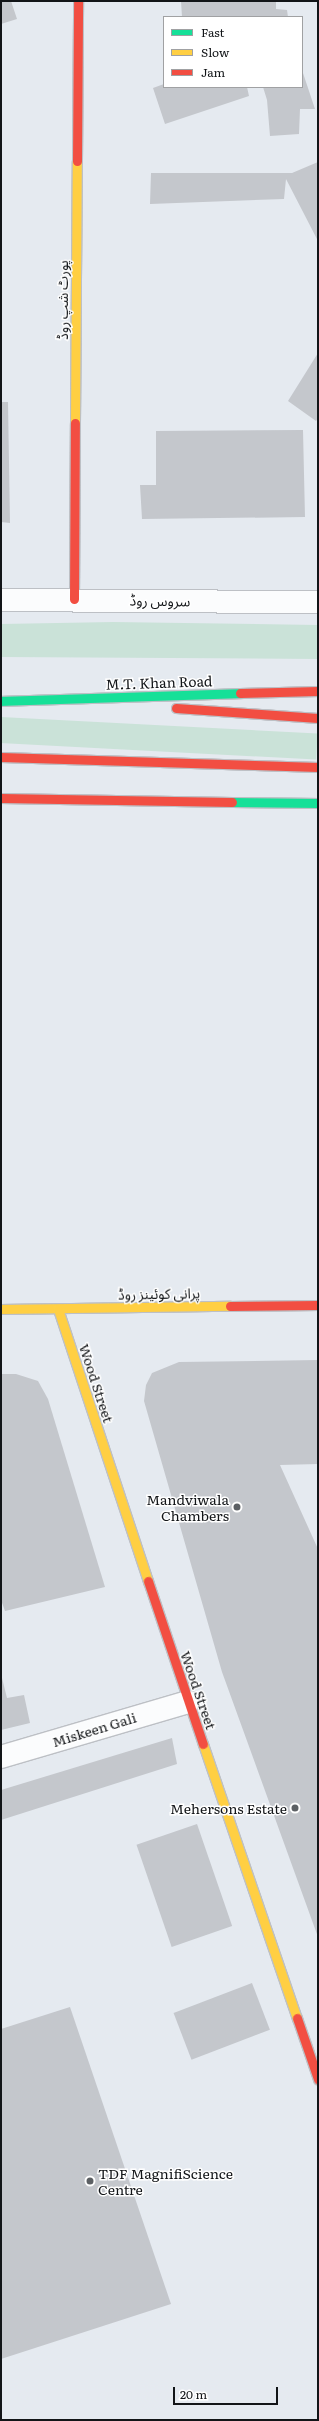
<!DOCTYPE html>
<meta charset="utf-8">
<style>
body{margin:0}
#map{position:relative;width:319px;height:2421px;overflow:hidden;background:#e5eaf0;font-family:Literata,"Noto Sans Arabic",serif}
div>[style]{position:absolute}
.green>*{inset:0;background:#cae2d8;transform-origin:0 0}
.building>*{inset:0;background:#c4c7cc;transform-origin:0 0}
.roads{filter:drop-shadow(1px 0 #bdc0c5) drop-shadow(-1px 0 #bdc0c5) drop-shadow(0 1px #bdc0c5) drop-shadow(0 -1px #bdc0c5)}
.street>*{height:22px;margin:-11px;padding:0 11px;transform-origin:11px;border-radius:11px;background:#fbfcfd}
.fast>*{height:9px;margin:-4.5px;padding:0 4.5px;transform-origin:4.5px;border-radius:4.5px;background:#16e098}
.slow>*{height:9px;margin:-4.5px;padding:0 4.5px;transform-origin:4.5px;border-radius:4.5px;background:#ffcf43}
.jam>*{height:9px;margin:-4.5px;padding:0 4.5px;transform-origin:4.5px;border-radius:4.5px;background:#f24e42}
.dots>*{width:11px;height:11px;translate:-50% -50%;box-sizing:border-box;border:2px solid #fff;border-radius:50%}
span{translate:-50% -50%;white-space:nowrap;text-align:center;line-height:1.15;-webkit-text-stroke:3px #fff;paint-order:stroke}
.street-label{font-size:14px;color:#121518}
.poi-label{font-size:14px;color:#121518}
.right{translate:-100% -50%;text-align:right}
.left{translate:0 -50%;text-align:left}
.frame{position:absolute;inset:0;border:2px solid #121518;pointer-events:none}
.legend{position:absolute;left:163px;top:16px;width:140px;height:72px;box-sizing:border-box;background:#fff;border:1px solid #a0a1a3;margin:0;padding:5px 7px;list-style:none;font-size:12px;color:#121518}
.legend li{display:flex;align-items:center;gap:8px;height:20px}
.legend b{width:20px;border:1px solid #a0a1a3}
.scale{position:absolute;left:173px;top:2387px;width:105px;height:18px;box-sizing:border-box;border:2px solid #121518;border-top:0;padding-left:5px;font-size:12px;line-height:14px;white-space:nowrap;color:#121518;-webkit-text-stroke:3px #fff;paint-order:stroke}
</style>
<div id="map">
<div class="green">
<div style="clip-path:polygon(113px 622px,318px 625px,318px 659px,1px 657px,1px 624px)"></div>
<div style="left:1px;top:717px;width:317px;height:26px;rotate:3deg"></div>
</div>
<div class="building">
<div style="clip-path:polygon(1px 1px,11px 1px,17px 19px,1px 24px)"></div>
<div style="clip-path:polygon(181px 1px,276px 1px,276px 9px,287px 10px,288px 17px,182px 17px)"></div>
<div style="clip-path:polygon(302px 70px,315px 109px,300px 109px,299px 134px,270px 136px,267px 100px,263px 87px,302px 87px)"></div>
<div style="clip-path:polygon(164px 84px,164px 87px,247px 87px,249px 96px,165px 124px,153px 88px)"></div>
<div style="clip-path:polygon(318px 162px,318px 241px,286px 179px,284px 199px,150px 204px,151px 173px,292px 173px)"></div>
<div style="clip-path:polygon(318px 353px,318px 418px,316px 421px,288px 401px)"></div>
<div style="clip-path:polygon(1px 402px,8px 402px,10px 523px,1px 522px)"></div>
<div style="clip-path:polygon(303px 430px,305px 517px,142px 519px,140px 485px,156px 485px,156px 431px)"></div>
<div style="clip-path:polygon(318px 1360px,318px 1464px,280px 1465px,318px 1549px,318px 1937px,222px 1672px,144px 1401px,146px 1385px,152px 1373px,179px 1362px)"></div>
<div style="clip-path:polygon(1px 1374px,16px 1374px,38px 1381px,48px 1399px,105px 1587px,5px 1611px,1px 1600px)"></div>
<div style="clip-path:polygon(1px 1674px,7px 1698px,24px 1695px,30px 1723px,1px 1730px)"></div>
<div style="clip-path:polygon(172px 1738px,177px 1764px,1px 1820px,1px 1790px)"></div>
<div style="left:197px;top:1824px;width:108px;height:64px;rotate:71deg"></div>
<div style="left:252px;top:1983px;width:50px;height:84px;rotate:69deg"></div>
<div style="clip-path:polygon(70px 2007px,171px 2304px,1px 2359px,1px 2029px)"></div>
</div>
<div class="roads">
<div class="street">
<div style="left:1px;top:600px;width:317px;rotate:0.4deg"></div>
<div style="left:1px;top:1757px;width:195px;rotate:-16.4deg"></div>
</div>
<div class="fast">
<div style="left:1px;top:701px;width:239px;rotate:-1.9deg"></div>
<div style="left:232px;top:802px;width:86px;rotate:0.7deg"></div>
</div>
<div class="slow">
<div style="left:75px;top:423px;width:262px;rotate:-89.6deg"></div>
<div style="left:1px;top:1309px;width:229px;rotate:-0.8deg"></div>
<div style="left:58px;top:1309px;width:287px;rotate:71.7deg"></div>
<div style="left:203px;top:1744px;width:290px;rotate:71.1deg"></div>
</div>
<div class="jam">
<div style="left:77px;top:161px;width:160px;rotate:-89.6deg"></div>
<div style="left:74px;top:599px;width:176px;rotate:-89.7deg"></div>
<div style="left:240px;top:693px;width:78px;rotate:-1.5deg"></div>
<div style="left:176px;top:708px;width:142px;rotate:4deg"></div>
<div style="left:1px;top:757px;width:317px;rotate:1.8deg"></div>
<div style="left:1px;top:798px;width:231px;rotate:1deg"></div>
<div style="left:230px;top:1306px;width:88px;rotate:-0.7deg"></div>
<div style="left:148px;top:1581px;width:172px;rotate:71.4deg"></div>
<div style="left:297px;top:2018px;width:65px;rotate:71deg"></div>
</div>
</div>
<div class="dots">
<div style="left:237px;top:1507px;background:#5c6064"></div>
<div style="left:295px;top:1808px;background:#5c6064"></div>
<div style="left:90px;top:2181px;background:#5c6064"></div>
</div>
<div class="street-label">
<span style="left:62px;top:300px;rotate:-90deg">پورٹ شپ روڈ</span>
<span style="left:160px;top:600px;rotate:1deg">سروس روڈ</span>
<span style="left:159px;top:682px;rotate:-2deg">M.T. Khan Road</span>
<span style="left:159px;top:1293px;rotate:-1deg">پرانی کوئینز روڈ</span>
<span style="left:97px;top:1383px;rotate:72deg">Wood Street</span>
<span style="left:199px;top:1690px;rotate:71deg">Wood Street</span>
<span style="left:94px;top:1729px;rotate:-17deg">Miskeen Gali</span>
</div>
<div class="poi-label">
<span class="right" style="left:229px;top:1507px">Mandviwala<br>Chambers</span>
<span class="right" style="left:287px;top:1808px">Mehersons Estate</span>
<span class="left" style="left:98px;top:2181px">TDF MagnifiScience<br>Centre</span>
</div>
<div class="frame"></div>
<ul class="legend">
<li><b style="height:5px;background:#16e098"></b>Fast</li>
<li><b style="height:5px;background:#ffcf43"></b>Slow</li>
<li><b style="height:5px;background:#f24e42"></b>Jam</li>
</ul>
<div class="scale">20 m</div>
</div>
